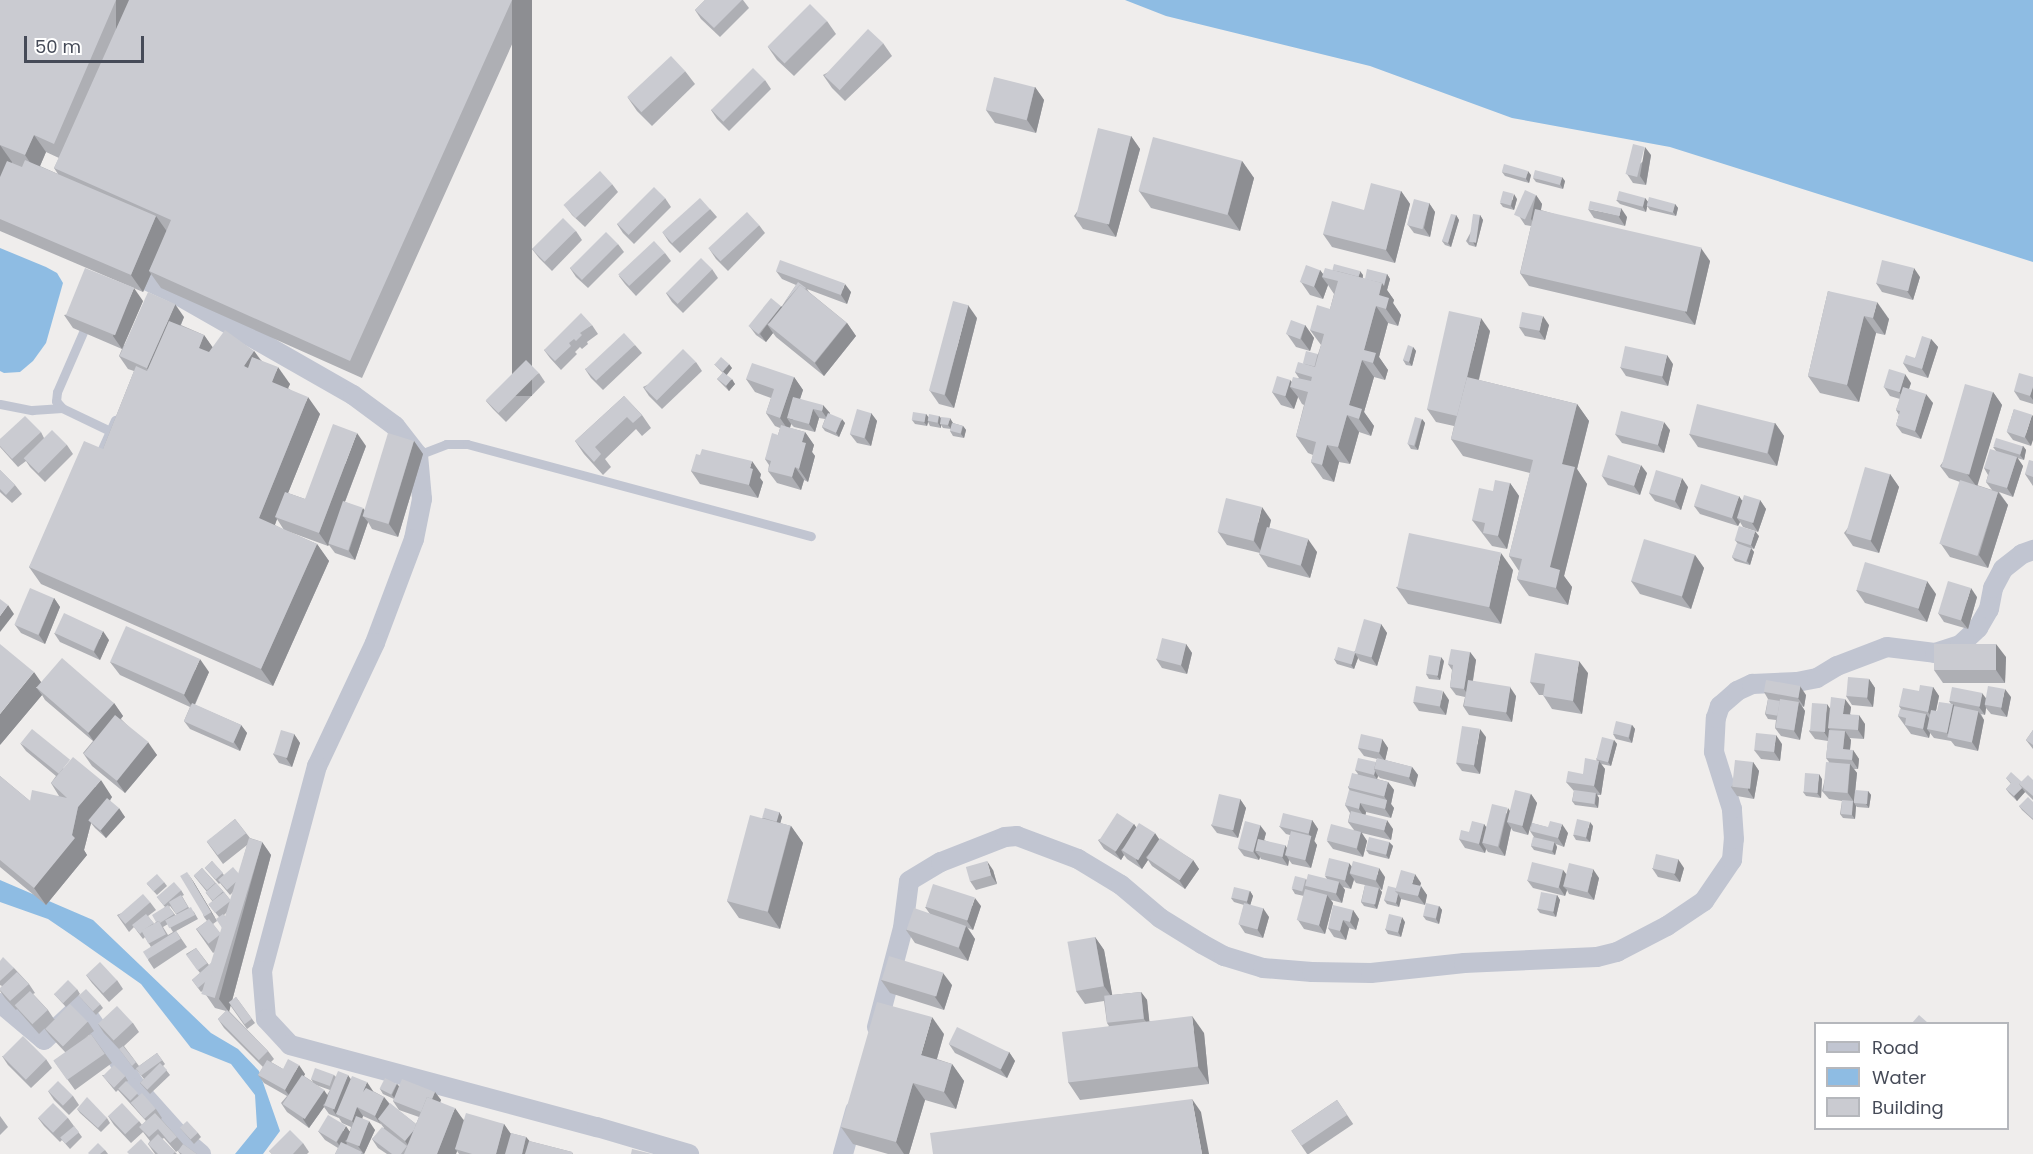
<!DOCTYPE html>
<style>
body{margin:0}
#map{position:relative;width:2033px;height:1154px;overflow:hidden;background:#efedec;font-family:Poppins,sans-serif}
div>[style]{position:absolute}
.water>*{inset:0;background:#8ebce3}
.service>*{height:9px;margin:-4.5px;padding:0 4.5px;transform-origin:4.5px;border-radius:4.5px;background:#c1c5d1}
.minor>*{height:20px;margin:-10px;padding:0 10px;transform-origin:10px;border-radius:10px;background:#c1c5d1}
.wall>*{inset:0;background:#aeafb4;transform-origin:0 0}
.shaded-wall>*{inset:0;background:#8d8e92;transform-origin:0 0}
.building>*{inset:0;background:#cacbd1;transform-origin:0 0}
span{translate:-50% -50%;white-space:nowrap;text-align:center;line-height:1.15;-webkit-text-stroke:6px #fff;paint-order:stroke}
.legend{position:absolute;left:1814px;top:1022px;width:195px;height:108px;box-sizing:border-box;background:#fff;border:2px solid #b5b7bc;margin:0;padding:8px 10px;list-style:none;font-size:18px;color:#464b58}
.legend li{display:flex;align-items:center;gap:12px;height:30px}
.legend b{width:30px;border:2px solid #b5b7bc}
.scale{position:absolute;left:24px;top:36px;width:120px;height:27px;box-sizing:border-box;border:3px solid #464b58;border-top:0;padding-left:8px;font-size:18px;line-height:21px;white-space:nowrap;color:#464b58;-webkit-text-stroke:4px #fff;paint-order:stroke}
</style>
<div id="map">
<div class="water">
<div style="clip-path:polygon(1125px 0,2033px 0,2033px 262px,1670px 147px,1512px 118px,1370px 66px,1166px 16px)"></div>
<div style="clip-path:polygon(0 248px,46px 267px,57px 273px,63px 283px,46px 343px,33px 361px,20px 372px,4px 373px,0 371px)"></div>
<div style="clip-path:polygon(0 880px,93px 920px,211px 1033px,238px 1049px,259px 1071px,280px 1131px,263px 1154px,235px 1154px,257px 1127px,255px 1095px,231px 1064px,191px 1048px,141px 984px,73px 936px,48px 919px,0 902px)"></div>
</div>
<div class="service">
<div style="left:87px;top:323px;width:75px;rotate:113.5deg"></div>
<div style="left:57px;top:392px;width:9px;rotate:96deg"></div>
<div style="left:56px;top:401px;width:9px;rotate:49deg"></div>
<div style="left:62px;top:408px;width:53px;rotate:25.6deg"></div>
<div style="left:0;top:404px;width:33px;rotate:11deg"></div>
<div style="left:32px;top:410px;width:30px;rotate:-4deg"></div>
<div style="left:418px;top:455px;width:30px;rotate:-21deg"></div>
<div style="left:446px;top:444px;width:21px"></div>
<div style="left:467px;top:444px;width:356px;rotate:15deg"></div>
<div style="left:97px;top:460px;width:44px;rotate:-65.8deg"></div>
</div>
<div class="minor">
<div style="left:124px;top:270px;width:57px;rotate:24.8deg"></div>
<div style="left:176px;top:294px;width:204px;rotate:29.7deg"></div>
<div style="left:353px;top:395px;width:52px;rotate:36.4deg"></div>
<div style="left:395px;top:426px;width:37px;rotate:52deg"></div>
<div style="left:418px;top:455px;width:44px;rotate:84.8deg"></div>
<div style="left:422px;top:499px;width:41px;rotate:101.3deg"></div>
<div style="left:414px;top:539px;width:111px;rotate:110.6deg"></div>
<div style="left:375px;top:643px;width:136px;rotate:115.2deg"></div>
<div style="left:317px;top:766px;width:212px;rotate:105deg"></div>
<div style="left:262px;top:971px;width:48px;rotate:85.2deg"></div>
<div style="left:266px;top:1019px;width:35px;rotate:47deg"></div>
<div style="left:290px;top:1045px;width:318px;rotate:15deg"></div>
<div style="left:597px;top:1127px;width:96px;rotate:16.4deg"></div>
<div style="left:0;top:1003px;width:57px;rotate:40.1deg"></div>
<div style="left:44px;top:1040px;width:51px;rotate:-43.4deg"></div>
<div style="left:81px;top:1005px;width:100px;rotate:56deg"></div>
<div style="left:137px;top:1088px;width:64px;rotate:48.1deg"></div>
<div style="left:180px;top:1136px;width:28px;rotate:41deg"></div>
<div style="left:877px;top:1027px;width:102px;rotate:-75.3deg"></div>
<div style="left:903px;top:928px;width:47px;rotate:-82.7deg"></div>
<div style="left:909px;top:881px;width:37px;rotate:-31deg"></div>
<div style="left:941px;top:862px;width:69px;rotate:-21.3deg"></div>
<div style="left:1005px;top:837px;width:12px;rotate:-5deg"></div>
<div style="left:1017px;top:836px;width:65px;rotate:20.7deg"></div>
<div style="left:1078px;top:859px;width:50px;rotate:31.2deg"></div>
<div style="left:1121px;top:885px;width:51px;rotate:40.2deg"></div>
<div style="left:1160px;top:918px;width:49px;rotate:31.8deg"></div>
<div style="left:1202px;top:944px;width:25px;rotate:29deg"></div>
<div style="left:1224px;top:956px;width:41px;rotate:17.1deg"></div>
<div style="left:1263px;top:968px;width:49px;rotate:4.7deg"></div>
<div style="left:1312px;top:972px;width:59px;rotate:1deg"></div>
<div style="left:1371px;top:973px;width:94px;rotate:-6.1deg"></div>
<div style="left:1464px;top:963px;width:133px;rotate:-2.6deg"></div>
<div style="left:1597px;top:957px;width:21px;rotate:-14deg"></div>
<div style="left:1617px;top:952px;width:56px;rotate:-27.5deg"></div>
<div style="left:1667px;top:926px;width:45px;rotate:-34deg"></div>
<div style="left:1704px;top:901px;width:50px;rotate:-55.7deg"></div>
<div style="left:1732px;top:860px;width:21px;rotate:-85deg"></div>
<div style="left:1734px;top:839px;width:30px;rotate:-94deg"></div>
<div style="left:1732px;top:809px;width:60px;rotate:-107.5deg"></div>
<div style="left:1714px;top:752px;width:34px;rotate:-87deg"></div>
<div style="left:1716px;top:718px;width:13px;rotate:-72deg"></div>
<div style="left:1720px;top:706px;width:23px;rotate:-41deg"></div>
<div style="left:1737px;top:691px;width:17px;rotate:-25deg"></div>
<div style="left:1752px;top:684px;width:45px;rotate:-2.5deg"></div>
<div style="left:1797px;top:682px;width:20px;rotate:-11deg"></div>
<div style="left:1817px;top:678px;width:23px;rotate:-31deg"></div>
<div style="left:1837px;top:666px;width:53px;rotate:-20.8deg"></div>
<div style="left:1887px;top:647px;width:48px;rotate:7.1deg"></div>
<div style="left:1935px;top:653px;width:26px;rotate:-18deg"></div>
<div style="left:1960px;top:645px;width:25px;rotate:-43deg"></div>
<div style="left:1978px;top:628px;width:22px;rotate:-60deg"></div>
<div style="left:1989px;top:609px;width:21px;rotate:-79deg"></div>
<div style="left:1993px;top:588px;width:21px;rotate:-62deg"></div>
<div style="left:2003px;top:569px;width:24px;rotate:-38deg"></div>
<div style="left:2022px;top:554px;width:12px;rotate:-20deg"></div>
<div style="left:843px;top:1154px;width:45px;rotate:-74.4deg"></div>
</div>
<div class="wall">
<div style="clip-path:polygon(evenodd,0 0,532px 0,362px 378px,161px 288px,151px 274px,143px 292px,0 231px,0 0,46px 152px,59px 158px,54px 168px,58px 174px,40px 166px,46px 152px)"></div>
<div style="clip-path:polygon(705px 0,743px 0,749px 8px,720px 37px,701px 19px,695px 10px)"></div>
<div style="clip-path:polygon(827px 21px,836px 34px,794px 76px,777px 60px,768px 47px)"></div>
<div style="clip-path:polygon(883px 43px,892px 56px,845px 101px,832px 88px,823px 75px)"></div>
<div style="clip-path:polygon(685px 71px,695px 84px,652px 126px,637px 111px,628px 98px)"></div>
<div style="clip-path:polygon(765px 80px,771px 89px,729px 131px,717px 119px,711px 110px)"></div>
<div style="clip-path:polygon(1035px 87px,1044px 100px,1036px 133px,995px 123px,986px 110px)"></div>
<div style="clip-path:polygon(1131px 136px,1140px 149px,1116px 237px,1083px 229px,1074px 216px)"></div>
<div style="clip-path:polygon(1651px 155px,1646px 185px,1633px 183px,1627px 174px)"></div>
<div style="clip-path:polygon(1242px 161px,1254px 178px,1240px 231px,1151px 208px,1139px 191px)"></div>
<div style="clip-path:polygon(1502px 172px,1531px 175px,1529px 183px,1505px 176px)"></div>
<div style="clip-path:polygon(1533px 178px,1565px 181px,1563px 189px,1536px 182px)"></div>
<div style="clip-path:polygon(612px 184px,618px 192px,585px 227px,572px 215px,566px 207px)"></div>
<div style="clip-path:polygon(1401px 191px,1410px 204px,1395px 263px,1332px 247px,1323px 234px,1364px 210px)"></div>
<div style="clip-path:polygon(1536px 195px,1542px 204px,1541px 210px,1710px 261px,1695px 325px,1529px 286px,1520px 273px,1531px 226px,1525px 225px,1519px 216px)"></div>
<div style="clip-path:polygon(665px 198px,671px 207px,634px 244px,623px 233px,617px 224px)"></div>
<div style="clip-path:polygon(1645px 198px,1648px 202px,1646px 212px,1620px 204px,1616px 200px)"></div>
<div style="clip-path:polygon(1517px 199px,1514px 210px,1503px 207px,1500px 203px)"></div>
<div style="clip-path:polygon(1429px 203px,1435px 212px,1430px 237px,1414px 233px,1408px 225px)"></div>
<div style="clip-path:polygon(1675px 204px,1678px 208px,1676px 216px,1650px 210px,1647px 206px)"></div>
<div style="clip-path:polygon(710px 209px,717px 217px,680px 253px,669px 242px,663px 233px)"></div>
<div style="clip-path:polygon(1588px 209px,1627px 217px,1625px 226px,1594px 218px)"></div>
<div style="clip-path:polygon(1456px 215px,1459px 220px,1451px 247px,1445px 245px,1442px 241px)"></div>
<div style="clip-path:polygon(1480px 215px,1483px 220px,1476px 247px,1469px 245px,1466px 241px)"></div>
<div style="clip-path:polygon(759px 225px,765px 233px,728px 271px,716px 259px,710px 250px)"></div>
<div style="clip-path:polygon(576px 231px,582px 240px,552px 271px,539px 258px,532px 249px)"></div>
<div style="clip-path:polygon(618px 244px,624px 252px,588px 288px,576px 277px,570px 268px)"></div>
<div style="clip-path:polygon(665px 253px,671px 261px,636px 296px,625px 284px,619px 276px)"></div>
<div style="clip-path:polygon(712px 269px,718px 278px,683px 313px,672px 302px,666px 293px)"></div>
<div style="clip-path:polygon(1320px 270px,1323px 274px,1333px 270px,1363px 275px,1363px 278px,1365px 279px,1387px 274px,1390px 279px,1387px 290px,1394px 300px,1393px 303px,1401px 315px,1398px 326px,1388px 323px,1379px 357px,1388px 370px,1385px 380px,1374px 377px,1364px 412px,1374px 426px,1371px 436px,1359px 432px,1350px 464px,1339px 462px,1334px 482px,1323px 479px,1311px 462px,1313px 455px,1308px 453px,1296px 436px,1304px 405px,1302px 404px,1298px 397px,1294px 409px,1281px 405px,1272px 392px,1290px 380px,1292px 382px,1299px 378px,1295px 372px,1303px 364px,1318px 354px,1321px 345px,1310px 330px,1330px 309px,1334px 294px,1328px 285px,1323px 299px,1310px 295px,1301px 282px)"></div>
<div style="clip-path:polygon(776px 271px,851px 292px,847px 304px,807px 289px,809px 292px,847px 323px,856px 336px,824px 376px,776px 337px,773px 333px,766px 342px,756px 335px,750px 327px,782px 306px,796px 285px,782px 279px)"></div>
<div style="clip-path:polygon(1920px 277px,1913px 300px,1882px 292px,1876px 283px)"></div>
<div style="clip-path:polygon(1828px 291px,1889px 319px,1885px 335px,1876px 333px,1859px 402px,1820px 393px,1808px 376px)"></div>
<div style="clip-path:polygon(evenodd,143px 301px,124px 345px,184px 317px,181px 325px,204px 335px,212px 347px,254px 351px,261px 360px,290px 384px,288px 388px,320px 414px,288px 493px,305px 499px,366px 446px,345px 502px,365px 510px,414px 441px,423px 454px,398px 537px,372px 529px,368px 522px,355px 560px,335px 553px,329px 545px,328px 546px,287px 531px,317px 544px,329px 561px,273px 686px,41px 584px,29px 567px,103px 449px,134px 371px,128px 369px,119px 356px,122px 349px,73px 328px,64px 315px,143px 301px,277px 519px,284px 530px,275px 525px,277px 519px)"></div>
<div style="clip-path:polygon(977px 318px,954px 408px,939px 404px,930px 391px)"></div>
<div style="clip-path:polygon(592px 325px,598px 334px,587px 342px,588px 344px,582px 349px,580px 347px,575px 352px,577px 354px,561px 370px,550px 358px,544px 350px)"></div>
<div style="clip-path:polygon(1305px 325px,1314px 338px,1310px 351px,1296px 347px,1287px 334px)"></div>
<div style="clip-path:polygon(1549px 325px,1545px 340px,1525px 336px,1519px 327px)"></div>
<div style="clip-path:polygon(1490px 331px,1479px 380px,1577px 404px,1589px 421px,1577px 469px,1587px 484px,1564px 576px,1572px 587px,1568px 605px,1529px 596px,1517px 579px,1519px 571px,1509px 556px,1530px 473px,1463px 456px,1451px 439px,1454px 426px,1436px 422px,1427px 409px)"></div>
<div style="clip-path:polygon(1931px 339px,1938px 347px,1928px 378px,1909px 372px,1903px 363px,1915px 358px)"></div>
<div style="clip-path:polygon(635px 345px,642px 353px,603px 390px,591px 378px,585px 369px)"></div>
<div style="clip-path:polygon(1413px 347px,1416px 351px,1412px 366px,1406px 365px,1403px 360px)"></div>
<div style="clip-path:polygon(696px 362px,702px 371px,662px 409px,649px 396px,643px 387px)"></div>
<div style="clip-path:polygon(714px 364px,732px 368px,726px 375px,735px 384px,729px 391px,717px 379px,723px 373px)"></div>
<div style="clip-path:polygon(1673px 364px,1668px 386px,1626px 376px,1620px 367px)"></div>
<div style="clip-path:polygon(539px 373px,545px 382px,506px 422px,493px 409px,486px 401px)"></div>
<div style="clip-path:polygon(794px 377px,803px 390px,800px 399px,829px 414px,845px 423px,839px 437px,825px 431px,822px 427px,825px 419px,819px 418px,815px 432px,794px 427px,791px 424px,790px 428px,805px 432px,814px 445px,812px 452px,815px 456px,808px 482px,804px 480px,801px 490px,777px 483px,768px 471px,769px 465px,765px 459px,778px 435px,780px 428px,775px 426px,766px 413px,771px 398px,755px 392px,746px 379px)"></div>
<div style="clip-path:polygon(2033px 377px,2033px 404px,2020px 400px,2014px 391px)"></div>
<div style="clip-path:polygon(1911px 383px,1909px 389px,1933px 403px,1921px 439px,1902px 433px,1896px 425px,1899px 415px,1896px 410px,1900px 399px,1890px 396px,1884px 387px)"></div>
<div style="clip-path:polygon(1993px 392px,2002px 405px,1977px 485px,1992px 490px,1986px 482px,1988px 475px,1984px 468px,1996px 451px,1993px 447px,2023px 446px,2026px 450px,2024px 460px,2017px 458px,2023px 466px,2013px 497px,1999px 492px,2008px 505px,1988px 568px,1950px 557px,1941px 544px,1960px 482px,1949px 478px,1940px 466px)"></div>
<div style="clip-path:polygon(624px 396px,642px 415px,651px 428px,642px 436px,636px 429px,605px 459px,611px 467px,603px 475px,584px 454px,575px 441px)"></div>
<div style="clip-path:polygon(2014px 409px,2031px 446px,2013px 440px,2007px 432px)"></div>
<div style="clip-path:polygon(871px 413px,877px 421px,871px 446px,857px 443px,850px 434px)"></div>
<div style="clip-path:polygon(926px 414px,928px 417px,939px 416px,941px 418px,953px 423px,963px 426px,966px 430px,964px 438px,953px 436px,950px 431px,951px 429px,943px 428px,941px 425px,941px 428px,930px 426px,928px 422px,927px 426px,915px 424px,912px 420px)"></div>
<div style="clip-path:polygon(1422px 419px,1425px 423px,1418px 450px,1411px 449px,1408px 444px)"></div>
<div style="clip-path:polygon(1775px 423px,1784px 436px,1777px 466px,1698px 447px,1689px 434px)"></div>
<div style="clip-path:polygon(1670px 430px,1664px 453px,1622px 443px,1615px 434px)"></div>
<div style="clip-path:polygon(41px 432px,44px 438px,67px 445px,73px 454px,45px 482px,30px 467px,26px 461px,18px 467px,0 447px,0 439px)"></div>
<div style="clip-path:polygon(700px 455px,761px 474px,760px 478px,763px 482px,758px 498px,700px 484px,691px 471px)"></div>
<div style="clip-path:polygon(2033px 461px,2033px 486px,2025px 474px)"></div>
<div style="clip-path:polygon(0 470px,15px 485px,22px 494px,12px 503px,0 492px)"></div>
<div style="clip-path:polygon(1647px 473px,1640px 495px,1608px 485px,1602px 476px)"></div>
<div style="clip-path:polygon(1890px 474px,1899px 487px,1879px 553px,1853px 546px,1844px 533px)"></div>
<div style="clip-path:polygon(1510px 483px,1519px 496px,1507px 549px,1492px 546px,1472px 520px,1493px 491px)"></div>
<div style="clip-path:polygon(1688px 487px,1681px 510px,1655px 501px,1649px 493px)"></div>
<div style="clip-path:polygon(1742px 500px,1760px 500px,1766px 509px,1758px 532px,1743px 527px,1740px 522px,1738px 526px,1700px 514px,1694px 506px)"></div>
<div style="clip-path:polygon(1271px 520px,1269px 528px,1317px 552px,1310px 578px,1268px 567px,1259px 554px,1260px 553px,1227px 545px,1218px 532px)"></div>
<div style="clip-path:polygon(1759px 536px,1754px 549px,1751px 548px,1754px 552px,1750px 565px,1735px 561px,1732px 557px,1738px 544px,1735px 540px)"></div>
<div style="clip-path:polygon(1695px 555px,1704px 568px,1691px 609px,1640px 594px,1631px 581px)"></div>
<div style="clip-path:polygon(1513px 570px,1501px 624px,1408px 604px,1396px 587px)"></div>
<div style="clip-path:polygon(1856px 590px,1936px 594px,1927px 622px,1865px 603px)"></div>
<div style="clip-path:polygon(1977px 597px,1968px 629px,1944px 622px,1938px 613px)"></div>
<div style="clip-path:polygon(54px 598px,60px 607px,45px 644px,21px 633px,15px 625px)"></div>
<div style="clip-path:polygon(1381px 624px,1387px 633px,1377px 666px,1360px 661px,1358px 658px,1354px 669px,1337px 664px,1334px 659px,1354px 652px)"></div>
<div style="clip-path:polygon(54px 633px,109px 640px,100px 660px,60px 642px)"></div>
<div style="clip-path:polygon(1186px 644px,1192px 653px,1187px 674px,1162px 668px,1156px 659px)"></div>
<div style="clip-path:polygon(1470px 652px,1476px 660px,1473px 681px,1516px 696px,1512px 722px,1469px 715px,1463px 706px,1465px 697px,1456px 695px,1450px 687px,1452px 670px,1448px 664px)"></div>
<div style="clip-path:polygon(2006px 657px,2005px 683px,1943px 683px,1934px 670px)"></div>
<div style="clip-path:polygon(1444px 661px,1440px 680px,1429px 679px,1426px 674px)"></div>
<div style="clip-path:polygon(110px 662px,209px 672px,195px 705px,241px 725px,247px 733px,240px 751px,190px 729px,184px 721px,190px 707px,120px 675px)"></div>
<div style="clip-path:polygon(1588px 673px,1582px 714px,1552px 709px,1543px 695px,1539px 695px,1530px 682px)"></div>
<div style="clip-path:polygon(1869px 679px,1875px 688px,1873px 707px,1852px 705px,1846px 696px)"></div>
<div style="clip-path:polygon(41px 682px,114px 703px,123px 716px,121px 719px,157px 755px,125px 793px,92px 766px,83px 753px,93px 741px,45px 700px,42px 695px,0 745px)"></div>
<div style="clip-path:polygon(1933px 687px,1939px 696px,1936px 711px,1937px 711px,1951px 704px,1949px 701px,2011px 697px,2007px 717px,1991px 714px,1986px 708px,1985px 715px,1981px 714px,1984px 720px,1978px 751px,1955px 746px,1951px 741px,1934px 738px,1930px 733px,1929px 738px,1911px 734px,1898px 716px,1901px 709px,1899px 706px,1919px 691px)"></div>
<div style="clip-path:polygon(1764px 692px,1806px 695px,1804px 707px,1802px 706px,1805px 711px,1800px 740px,1781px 736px,1775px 728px,1776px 720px,1768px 719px,1765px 714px,1768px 699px)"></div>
<div style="clip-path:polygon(1449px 700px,1446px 715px,1419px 711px,1413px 702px)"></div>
<div style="clip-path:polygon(1851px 707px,1850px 714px,1865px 724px,1864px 739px,1849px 738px,1851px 740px,1850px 750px,1853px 750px,1859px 759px,1858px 769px,1854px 769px,1857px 773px,1854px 802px,1868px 791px,1871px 795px,1869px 808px,1857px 807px,1856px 806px,1855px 819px,1843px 818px,1840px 814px,1842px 801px,1829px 799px,1822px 791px,1829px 762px,1826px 758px,1828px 741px,1815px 739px,1809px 731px,1830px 709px)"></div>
<div style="clip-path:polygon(1632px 725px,1635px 729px,1632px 743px,1616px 739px,1613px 734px)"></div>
<div style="clip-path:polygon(2033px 730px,2033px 749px,2026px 740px)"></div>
<div style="clip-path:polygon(294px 734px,300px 743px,292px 767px,279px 763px,273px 754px)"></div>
<div style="clip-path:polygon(1486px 737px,1480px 774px,1462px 771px,1456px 763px)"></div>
<div style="clip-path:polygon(1382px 739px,1388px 748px,1385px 760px,1412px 767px,1418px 775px,1415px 787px,1380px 778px,1378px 776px,1377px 779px,1388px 782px,1394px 790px,1391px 804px,1394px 808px,1391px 818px,1366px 812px,1365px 815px,1393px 829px,1391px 840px,1362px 833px,1367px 841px,1363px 857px,1333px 849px,1327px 841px,1354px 830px,1348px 822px,1350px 813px,1345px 805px,1350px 791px,1348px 787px,1358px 774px,1355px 770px,1376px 762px,1377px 759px,1364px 756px,1358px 748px)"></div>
<div style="clip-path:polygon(1614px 740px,1617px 744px,1611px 766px,1601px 764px,1605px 769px,1601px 795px,1597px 795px,1599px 798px,1598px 808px,1575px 805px,1572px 801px,1574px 791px,1566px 782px,1583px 774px,1597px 760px,1596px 759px)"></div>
<div style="clip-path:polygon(20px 743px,112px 797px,110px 801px,125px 817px,106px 838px,95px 828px,91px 823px,84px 850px,87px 855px,46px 905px,0 867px,0 776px,30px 801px,59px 796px,51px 783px,56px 776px,26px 751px)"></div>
<div style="clip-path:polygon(1782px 744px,1780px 761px,1761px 759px,1754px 750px)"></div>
<div style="clip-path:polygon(1753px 762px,1759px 771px,1754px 799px,1737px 796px,1731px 787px)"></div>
<div style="clip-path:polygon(2006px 778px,2022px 782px,2033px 780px,2033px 800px,2025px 792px,2017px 801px,2009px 793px,2006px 789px,2011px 784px)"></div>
<div style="clip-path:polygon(1822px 779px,1821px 798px,1806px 796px,1803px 792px)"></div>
<div style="clip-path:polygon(1531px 794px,1537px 803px,1532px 823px,1568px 833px,1564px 847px,1556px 844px,1557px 847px,1555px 855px,1534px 850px,1531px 846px,1534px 837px,1530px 831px,1531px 824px,1528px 835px,1513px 831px,1511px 828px,1505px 856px,1488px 852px,1486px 849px,1485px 853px,1465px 848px,1459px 839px,1469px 832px,1484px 824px,1486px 827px,1510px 811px)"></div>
<div style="clip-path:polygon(1240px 799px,1246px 808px,1238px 838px,1217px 833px,1211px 825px)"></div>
<div style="clip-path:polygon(2033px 802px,2033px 820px,2022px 810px,2019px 806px)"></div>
<div style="clip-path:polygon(779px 812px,782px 817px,780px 823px,791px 826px,803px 843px,780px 929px,739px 918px,727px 901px,762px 818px)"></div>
<div style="clip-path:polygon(evenodd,235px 819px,250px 838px,262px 842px,271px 855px,232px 1001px,236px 997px,255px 1023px,247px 1029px,230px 1005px,229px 1011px,268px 1051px,274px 1059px,271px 1062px,283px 1069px,305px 1074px,304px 1076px,313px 1082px,311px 1079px,334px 1075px,336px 1077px,351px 1079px,384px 1097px,390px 1104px,416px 1124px,419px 1117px,399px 1110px,393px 1101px,394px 1099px,383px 1094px,380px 1089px,397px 1084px,399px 1086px,435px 1092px,441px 1100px,440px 1102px,464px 1120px,504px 1124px,510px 1133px,526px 1137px,529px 1141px,572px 1152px,573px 1154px,459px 1154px,457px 1151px,456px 1154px,387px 1154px,378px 1148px,372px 1139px,384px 1128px,381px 1124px,363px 1116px,362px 1118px,375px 1130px,364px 1154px,335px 1154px,338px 1148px,325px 1140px,318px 1131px,350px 1131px,351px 1127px,342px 1123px,339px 1118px,329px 1114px,324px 1107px,309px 1128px,287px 1112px,281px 1103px,287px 1096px,264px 1083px,258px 1075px,263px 1067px,224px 1028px,218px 1019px,226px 1011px,215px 1008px,206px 995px,209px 986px,201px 992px,192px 980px,200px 973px,186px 954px,196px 948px,209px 965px,214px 965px,219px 949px,213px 953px,196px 929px,207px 921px,204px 917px,193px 881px,217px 921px,213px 924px,222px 936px,224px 931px,219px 917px,209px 905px,213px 902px,206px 893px,207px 892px,194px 876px,202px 868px,223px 891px,232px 902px,235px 890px,230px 895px,220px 883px,219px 884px,205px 868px,212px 861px,224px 875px,239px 874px,247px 845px,223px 864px,207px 842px,235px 819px,229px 910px,227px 919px,224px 915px,229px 910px,235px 819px,316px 1085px,330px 1090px,327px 1095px,316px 1085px)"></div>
<div style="clip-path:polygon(1312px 820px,1318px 829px,1314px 841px,1317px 845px,1311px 868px,1292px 864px,1289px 860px,1288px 866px,1261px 859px,1260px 857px,1259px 860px,1244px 856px,1238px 848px,1266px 833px,1264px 840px,1287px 849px,1290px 835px,1286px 834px,1279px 826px)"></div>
<div style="clip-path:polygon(1134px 824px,1136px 828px,1159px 839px,1193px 860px,1199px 869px,1185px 889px,1152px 866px,1148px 860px,1142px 869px,1127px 859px,1124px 855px,1121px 860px,1104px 849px,1098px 840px)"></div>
<div style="clip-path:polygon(1593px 826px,1590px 842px,1576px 840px,1573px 835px)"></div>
<div style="clip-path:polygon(1389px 842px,1393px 846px,1389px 859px,1369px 854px,1366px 850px)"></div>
<div style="clip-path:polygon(1352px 867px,1385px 877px,1382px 890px,1379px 889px,1382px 892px,1377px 909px,1364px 906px,1361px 902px,1365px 885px,1356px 883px,1354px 880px,1351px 889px,1343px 887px,1345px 890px,1342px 903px,1331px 900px,1333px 903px,1325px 934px,1304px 929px,1298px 920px,1304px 896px,1295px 894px,1292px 889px,1306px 879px,1307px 880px,1327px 879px,1325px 876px)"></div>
<div style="clip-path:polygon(1652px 868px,1684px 868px,1680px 882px,1658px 877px)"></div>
<div style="clip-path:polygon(993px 870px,997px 884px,976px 890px,970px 881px)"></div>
<div style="clip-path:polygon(1563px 870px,1566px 874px,1599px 878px,1594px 900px,1569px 894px,1567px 890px,1565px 896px,1533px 888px,1527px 880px)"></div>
<div style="clip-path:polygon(164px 882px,167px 886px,157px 895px,147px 884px)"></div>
<div style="clip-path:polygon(1421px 883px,1420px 886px,1427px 895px,1425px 905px,1401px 899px,1399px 907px,1387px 904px,1384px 900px,1396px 888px)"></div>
<div style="clip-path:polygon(evenodd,181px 890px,184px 895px,182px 896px,189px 908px,194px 912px,198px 919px,176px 931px,187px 947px,154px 969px,148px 960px,151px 947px,145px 937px,143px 939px,134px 927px,129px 932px,117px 915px,150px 902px,156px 910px,148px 916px,154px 924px,156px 922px,165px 907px,157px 897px,181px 890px,170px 906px,176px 914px,177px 915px,176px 916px,169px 907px,170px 906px,181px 890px,168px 924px,173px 932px,168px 935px,163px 927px,168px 924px)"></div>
<div style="clip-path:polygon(1250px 891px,1253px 896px,1250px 905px,1269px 917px,1263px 938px,1245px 933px,1239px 924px,1244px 905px,1234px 902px,1231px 898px)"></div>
<div style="clip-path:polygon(1557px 895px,1560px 900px,1556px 917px,1540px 913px,1537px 909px)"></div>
<div style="clip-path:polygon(981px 906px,973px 930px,968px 928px,975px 939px,968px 961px,915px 943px,906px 930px,930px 914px,925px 907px)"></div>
<div style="clip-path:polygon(1439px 906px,1442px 910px,1439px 924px,1426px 920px,1423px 916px)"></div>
<div style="clip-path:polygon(1353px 910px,1359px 919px,1356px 930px,1349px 928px,1346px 940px,1334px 937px,1328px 928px)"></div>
<div style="clip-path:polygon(1405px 922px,1401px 937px,1388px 934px,1385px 929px)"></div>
<div style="clip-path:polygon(1095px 937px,1104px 950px,1112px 995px,1141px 992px,1147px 1000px,1149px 1021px,1204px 1033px,1209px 1084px,1080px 1100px,1068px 1082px,1109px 1026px,1107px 1023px,1104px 1001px,1085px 1004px,1076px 991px)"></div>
<div style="clip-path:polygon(0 961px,14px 968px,29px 984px,35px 993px,33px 994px,48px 1010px,54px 1019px,88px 1022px,94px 1031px,85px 1038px,91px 1034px,112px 1063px,75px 1090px,54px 1061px,66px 1053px,51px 1037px,44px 1028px,50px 1023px,39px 1034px,17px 1009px,16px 1010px,5px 998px,0 991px,2px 986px,0 985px)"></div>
<div style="clip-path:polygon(86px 975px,117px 980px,123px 989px,109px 1002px,92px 983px)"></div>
<div style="clip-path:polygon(881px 980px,952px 985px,944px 1010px,890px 993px)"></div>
<div style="clip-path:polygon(77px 989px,80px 994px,66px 1007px,54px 994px)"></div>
<div style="clip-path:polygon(79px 996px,100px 1004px,103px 1008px,96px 1015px)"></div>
<div style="clip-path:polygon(133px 1023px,139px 1032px,124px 1046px,139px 1066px,157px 1053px,165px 1064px,163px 1066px,170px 1075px,150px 1094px,140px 1083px,144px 1079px,136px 1069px,135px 1070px,119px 1049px,104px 1033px,98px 1024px)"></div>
<div style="clip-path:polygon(944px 1034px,937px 1059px,952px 1064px,964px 1081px,956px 1109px,925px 1100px,909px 1154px,888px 1154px,853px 1144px,841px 1127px)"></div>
<div style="clip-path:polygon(949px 1044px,1009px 1052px,1015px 1061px,1007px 1078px,955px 1053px)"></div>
<div style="clip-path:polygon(2px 1056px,46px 1059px,52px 1068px,31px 1088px,8px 1065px)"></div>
<div style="clip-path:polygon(102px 1075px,125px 1076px,128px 1081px,126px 1082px,139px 1096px,156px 1109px,162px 1118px,161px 1119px,177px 1137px,183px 1144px,197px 1154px,180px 1154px,178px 1151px,179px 1150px,176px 1152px,164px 1138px,162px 1139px,177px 1154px,155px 1154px,148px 1144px,150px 1141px,143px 1132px,131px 1143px,114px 1125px,108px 1116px,139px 1121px,142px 1125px,146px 1121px,118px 1090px,116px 1092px)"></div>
<div style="clip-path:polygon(48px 1091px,73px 1096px,79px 1105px,69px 1115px,54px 1100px)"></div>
<div style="left:1337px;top:1100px;width:29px;height:55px;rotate:56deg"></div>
<div style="clip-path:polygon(77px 1109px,107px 1118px,110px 1123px,101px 1132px,80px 1113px)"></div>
<div style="clip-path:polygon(0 1116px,8px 1127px,0 1135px)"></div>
<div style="clip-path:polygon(38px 1118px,68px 1118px,82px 1137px,70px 1149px,62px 1140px,60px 1142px,44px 1126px)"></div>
<div style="clip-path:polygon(180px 1128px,198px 1133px,201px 1137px,194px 1144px)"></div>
<div style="clip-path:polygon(303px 1143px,309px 1152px,307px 1154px,272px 1154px,269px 1151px)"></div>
<div style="clip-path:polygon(105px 1150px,108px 1154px,89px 1154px)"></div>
</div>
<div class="shaded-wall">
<div style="left:116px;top:0;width:19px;height:157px"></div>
<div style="left:512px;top:0;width:20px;height:396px"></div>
<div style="clip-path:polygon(1035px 87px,1044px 100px,1036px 133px,1027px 120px)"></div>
<div style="clip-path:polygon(34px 135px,46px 152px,37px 173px,25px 155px)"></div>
<div style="clip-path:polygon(1131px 136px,1140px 149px,1116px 237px,1107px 224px)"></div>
<div style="clip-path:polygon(0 145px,12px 162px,0 189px)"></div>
<div style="clip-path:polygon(1645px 147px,1651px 155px,1646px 185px,1640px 176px)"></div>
<div style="clip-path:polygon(1242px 161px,1254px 178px,1240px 231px,1228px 214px)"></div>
<div style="clip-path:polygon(1528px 171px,1531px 175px,1529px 183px,1526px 179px)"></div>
<div style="clip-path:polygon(1562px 177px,1565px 181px,1563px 189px,1560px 184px)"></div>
<div style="clip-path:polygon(1401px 191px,1410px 204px,1395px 263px,1386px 250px)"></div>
<div style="clip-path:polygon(1514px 194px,1517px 199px,1514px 210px,1511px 206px)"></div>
<div style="clip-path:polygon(1536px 195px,1542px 204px,1537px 228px,1531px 219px)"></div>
<div style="clip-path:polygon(1645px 198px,1648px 202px,1646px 212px,1643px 207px)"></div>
<div style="clip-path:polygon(1429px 203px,1435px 212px,1430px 237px,1424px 228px)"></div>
<div style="clip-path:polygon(1675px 204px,1678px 208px,1676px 216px,1673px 212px)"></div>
<div style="clip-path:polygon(1621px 208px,1627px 217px,1625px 226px,1619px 217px)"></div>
<div style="clip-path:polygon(1456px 215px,1459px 220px,1451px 247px,1448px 243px)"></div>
<div style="clip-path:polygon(1480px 215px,1483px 220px,1476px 247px,1473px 242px)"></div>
<div style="clip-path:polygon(156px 216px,168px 233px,149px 271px,151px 274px,143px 292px,131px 275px)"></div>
<div style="clip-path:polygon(1701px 248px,1710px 261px,1695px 325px,1685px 312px)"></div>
<div style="clip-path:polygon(1914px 268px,1920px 277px,1913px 300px,1907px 291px)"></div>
<div style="clip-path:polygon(1320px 270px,1325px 277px,1322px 277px,1328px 285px,1323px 299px,1314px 286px)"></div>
<div style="clip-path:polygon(1360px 271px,1363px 275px,1361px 285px,1358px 280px)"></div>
<div style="clip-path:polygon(1387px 274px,1390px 279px,1387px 290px,1394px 300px,1393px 303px,1401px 315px,1398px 326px,1386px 309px,1379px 295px,1382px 283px)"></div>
<div style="clip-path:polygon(845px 284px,851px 292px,847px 304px,841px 295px)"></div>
<div style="clip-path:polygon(134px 288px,143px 301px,122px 349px,113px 336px)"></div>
<div style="clip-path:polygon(1877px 302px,1889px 319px,1885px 335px,1873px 318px)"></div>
<div style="clip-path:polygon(175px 304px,184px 317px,156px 381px,147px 368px)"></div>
<div style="clip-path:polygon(968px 305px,977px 318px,954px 408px,945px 395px)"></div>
<div style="clip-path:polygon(781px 306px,787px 314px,767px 324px,773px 333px,766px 342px,760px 334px)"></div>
<div style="clip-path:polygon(1376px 306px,1388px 323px,1379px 357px,1388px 370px,1385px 380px,1364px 350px)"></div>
<div style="clip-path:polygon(1543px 316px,1549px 325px,1545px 340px,1539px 331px)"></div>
<div style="clip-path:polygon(1864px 316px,1876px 333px,1859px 402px,1847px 385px)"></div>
<div style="clip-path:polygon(1481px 318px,1490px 331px,1467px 429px,1458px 416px)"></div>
<div style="clip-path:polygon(847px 323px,856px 336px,824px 376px,815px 363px)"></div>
<div style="clip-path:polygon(1305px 325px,1314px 338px,1310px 351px,1301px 339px)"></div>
<div style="clip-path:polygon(204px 335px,216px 352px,211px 365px,199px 348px)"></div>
<div style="clip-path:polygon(1931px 339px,1938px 347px,1928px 378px,1922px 369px)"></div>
<div style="clip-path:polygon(1413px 347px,1416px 351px,1412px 366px,1409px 362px)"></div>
<div style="clip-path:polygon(254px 351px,266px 368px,256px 383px,244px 366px)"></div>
<div style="clip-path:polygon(1667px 355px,1673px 364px,1668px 386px,1662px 377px)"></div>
<div style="clip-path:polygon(1362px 360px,1374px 377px,1364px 412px,1374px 426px,1371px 436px,1349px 405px)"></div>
<div style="clip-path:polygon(729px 364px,732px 368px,726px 376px,723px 371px)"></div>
<div style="clip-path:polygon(278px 367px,290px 384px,283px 399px,272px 382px)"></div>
<div style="clip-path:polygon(1905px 374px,1911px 383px,1905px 400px,1899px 392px)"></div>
<div style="clip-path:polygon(794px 377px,803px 390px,793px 420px,787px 418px,791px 424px,789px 431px,780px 418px)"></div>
<div style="clip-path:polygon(732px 379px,735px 384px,729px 391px,726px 386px)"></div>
<div style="clip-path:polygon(1290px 380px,1296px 388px,1290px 387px,1298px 397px,1294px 409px,1285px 396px)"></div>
<div style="clip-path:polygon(2033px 387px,2033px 400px,2030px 396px)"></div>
<div style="clip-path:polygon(1993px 392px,2002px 405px,1977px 487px,1967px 474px)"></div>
<div style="clip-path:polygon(1926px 394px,1933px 403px,1921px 439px,1915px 431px)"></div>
<div style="clip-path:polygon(308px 397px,320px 414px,278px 518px,275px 517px,277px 519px,271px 535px,259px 518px)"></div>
<div style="clip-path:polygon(1577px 404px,1589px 421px,1577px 469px,1587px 484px,1564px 576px,1572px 587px,1568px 605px,1556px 588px,1550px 567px,1562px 464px)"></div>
<div style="clip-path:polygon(823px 405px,830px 413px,828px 420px,822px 411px)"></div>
<div style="clip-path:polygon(813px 409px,819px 418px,815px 432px,809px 424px)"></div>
<div style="clip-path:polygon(871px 413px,877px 421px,871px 446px,865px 438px)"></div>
<div style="clip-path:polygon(926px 414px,929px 418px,927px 426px,924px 422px)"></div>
<div style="clip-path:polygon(1347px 415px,1359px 432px,1350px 464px,1338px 447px)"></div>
<div style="clip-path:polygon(2032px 415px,2033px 416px,2033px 440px,2031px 446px,2025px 437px)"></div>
<div style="clip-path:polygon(939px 416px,942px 420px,940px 424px,941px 425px,941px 428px,938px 423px)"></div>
<div style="clip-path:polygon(950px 418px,953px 423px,951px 429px,948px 425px)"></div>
<div style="clip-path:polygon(842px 419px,845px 423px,839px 437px,836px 433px)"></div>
<div style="clip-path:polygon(1422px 419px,1425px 423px,1418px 450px,1415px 446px)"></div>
<div style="clip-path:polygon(1664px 422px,1670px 430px,1664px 453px,1658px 445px)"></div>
<div style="clip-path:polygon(1775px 423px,1784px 436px,1777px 466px,1768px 453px)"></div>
<div style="clip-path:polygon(963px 426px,966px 430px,964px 438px,961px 434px)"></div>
<div style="clip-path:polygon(805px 432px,814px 445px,812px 452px,815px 456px,808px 482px,799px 469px,802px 442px)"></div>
<div style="clip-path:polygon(357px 433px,366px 446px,328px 546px,319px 533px)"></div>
<div style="clip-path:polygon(414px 441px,423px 454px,398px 537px,389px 524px)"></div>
<div style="clip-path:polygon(1327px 445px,1339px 462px,1334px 482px,1322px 465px)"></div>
<div style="clip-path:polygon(2023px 446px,2026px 450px,2024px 460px,2020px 455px)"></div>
<div style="clip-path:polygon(2017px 457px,2023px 466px,2013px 497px,2007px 488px)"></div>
<div style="clip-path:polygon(752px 461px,761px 474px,760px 478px,763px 482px,758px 498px,749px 485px,750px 468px)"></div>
<div style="clip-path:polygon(1641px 465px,1647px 473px,1640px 495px,1634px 486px)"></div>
<div style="clip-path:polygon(795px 467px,804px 480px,801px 490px,792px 477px)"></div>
<div style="clip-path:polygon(1890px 474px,1899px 487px,1879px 553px,1870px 540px)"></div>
<div style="clip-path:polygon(1682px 478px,1688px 487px,1681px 510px,1675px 501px)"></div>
<div style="clip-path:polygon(1510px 483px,1519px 496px,1507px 549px,1498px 536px)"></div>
<div style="clip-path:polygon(1998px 492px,2008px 505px,1988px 568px,1979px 555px)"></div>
<div style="clip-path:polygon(1739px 496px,1745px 505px,1737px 518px,1740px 522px,1738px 526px,1732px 517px)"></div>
<div style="clip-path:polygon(1760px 500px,1766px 509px,1758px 532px,1752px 523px)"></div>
<div style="clip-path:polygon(1262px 507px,1271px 520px,1263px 554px,1254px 541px)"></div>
<div style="clip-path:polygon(363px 508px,369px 517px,363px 516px,368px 522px,355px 560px,349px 551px)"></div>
<div style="clip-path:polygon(1755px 531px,1759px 536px,1754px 549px,1751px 545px)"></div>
<div style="clip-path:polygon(1308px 539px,1317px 552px,1310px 578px,1301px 565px)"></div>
<div style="clip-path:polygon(317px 544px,329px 561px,273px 686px,261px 669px)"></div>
<div style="clip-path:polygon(1751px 548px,1754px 552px,1750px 565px,1747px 561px)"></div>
<div style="clip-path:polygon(1501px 553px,1513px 570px,1501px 624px,1489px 607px)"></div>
<div style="clip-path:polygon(1695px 555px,1704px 568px,1691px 609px,1682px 597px)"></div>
<div style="clip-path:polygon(1927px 581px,1936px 594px,1927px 622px,1918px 609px)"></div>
<div style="clip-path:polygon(1971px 588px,1977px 597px,1968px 629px,1961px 620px)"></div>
<div style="clip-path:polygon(54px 598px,60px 607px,45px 644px,39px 635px)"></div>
<div style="clip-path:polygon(8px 605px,14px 614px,0 632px,0 616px)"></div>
<div style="clip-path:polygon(1381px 624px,1387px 633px,1377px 666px,1371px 657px)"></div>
<div style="clip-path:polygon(103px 631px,109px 640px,100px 660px,94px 652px)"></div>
<div style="clip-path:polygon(1186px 644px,1192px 653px,1187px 674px,1181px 665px)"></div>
<div style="clip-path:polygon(1996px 644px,2006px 657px,2005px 683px,1996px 670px)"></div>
<div style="clip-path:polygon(1470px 652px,1476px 660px,1470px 698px,1464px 689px)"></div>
<div style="clip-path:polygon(1355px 653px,1358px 658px,1354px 669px,1351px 665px)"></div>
<div style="clip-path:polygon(1441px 657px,1444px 661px,1440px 680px,1437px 676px)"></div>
<div style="clip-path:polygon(200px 659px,209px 672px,193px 708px,184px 695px)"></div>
<div style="clip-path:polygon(1579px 661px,1588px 673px,1582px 714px,1573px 701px)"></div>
<div style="clip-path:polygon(34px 672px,46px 689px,36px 687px,42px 695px,0 745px,0 714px)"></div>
<div style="clip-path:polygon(1869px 679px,1875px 688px,1873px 707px,1867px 698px)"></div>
<div style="clip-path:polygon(1800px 686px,1806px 695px,1804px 707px,1798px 698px)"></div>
<div style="clip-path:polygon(1510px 687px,1516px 696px,1512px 722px,1506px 713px)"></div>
<div style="clip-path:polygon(1933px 687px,1939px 696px,1934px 720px,1928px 712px)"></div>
<div style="clip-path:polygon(2005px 689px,2011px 697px,2007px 717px,2001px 709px)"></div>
<div style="clip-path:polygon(1443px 691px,1449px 700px,1446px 715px,1440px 707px)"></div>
<div style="clip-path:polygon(1982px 693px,1988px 701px,1985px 705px,1986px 708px,1985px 715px,1979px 707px)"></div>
<div style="clip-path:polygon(1845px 699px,1851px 707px,1849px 722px,1843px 714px)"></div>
<div style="clip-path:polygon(1799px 702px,1805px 711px,1800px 740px,1794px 731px)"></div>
<div style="clip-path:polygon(114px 703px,123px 716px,97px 746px,88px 733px)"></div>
<div style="clip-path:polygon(1827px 704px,1833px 713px,1828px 728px,1831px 731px,1830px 741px,1824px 732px)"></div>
<div style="clip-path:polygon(1953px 704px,1959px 713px,1951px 738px,1947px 733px)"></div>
<div style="clip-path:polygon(1978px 711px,1984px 720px,1978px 751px,1972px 742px)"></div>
<div style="clip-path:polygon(1926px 714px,1932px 722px,1927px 729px,1930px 733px,1929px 738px,1923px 729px)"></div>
<div style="clip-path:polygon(1859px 715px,1865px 724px,1864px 739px,1858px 730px)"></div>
<div style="clip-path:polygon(241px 725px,247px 733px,240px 751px,234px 742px)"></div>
<div style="clip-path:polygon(1632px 725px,1635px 729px,1632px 743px,1629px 738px)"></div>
<div style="clip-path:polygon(1480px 729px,1486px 737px,1480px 774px,1474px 766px)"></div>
<div style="clip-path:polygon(1845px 731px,1851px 740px,1849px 758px,1843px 749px)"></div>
<div style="clip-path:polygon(294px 734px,300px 743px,292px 767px,286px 758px)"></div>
<div style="clip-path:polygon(1776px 735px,1782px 744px,1780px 761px,1774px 752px)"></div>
<div style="clip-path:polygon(1382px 739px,1388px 748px,1385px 761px,1379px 753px)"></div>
<div style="clip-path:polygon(1614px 740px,1617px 744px,1611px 766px,1608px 762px)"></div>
<div style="clip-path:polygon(148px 742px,157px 755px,125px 793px,116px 780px)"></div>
<div style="clip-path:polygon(1853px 750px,1859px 759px,1858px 769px,1852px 760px)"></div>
<div style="clip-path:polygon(1599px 761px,1605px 769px,1601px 795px,1594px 786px)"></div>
<div style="clip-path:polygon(1753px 762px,1759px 771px,1754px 799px,1748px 790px)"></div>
<div style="clip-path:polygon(1850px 764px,1857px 773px,1854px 802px,1848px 793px)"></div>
<div style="clip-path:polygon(1412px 767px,1418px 775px,1415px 787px,1409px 778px)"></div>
<div style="clip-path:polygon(1375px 771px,1378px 776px,1377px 779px,1374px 775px)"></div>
<div style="clip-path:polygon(1819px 774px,1822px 779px,1821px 798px,1817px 793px)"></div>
<div style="clip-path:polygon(101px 780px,112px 797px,92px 822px,88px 820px,91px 823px,84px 850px,87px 855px,46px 905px,34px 888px,72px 835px,78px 807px)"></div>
<div style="clip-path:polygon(1388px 782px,1394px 790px,1391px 804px,1394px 808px,1391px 818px,1385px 809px,1387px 801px,1384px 796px)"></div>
<div style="clip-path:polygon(2022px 788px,2025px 792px,2017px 801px,2014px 796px)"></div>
<div style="clip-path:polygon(1868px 791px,1871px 795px,1869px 808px,1866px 804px)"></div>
<div style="clip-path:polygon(1596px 793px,1599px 798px,1598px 808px,1595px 804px)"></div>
<div style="clip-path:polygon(1531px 794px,1537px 803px,1528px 835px,1522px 826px)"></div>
<div style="clip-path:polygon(1240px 799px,1246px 808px,1238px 838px,1232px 830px)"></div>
<div style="clip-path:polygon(1853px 801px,1856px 806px,1855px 819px,1852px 815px)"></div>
<div style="clip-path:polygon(1360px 803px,1366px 812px,1365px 818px,1359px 809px)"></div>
<div style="clip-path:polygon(119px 808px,125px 817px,106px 838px,100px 830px)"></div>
<div style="clip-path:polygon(1508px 808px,1514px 817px,1507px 822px,1511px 828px,1505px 856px,1499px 847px)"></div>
<div style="clip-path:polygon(779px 812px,782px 817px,778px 832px,775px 827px)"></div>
<div style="clip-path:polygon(1312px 820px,1318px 829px,1314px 842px,1308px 833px)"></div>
<div style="clip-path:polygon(1387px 820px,1393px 829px,1391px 840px,1384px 831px)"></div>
<div style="clip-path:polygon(1590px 822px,1593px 826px,1590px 842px,1586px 838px)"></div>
<div style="clip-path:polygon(1134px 824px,1140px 833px,1121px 850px,1124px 855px,1121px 860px,1115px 852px)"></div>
<div style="clip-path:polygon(1484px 824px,1490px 833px,1482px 843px,1486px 849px,1485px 853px,1479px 844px)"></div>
<div style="clip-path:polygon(1562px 824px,1568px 833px,1564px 847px,1558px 838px)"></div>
<div style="clip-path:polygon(1260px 825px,1266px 833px,1261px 852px,1255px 851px,1260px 857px,1259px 860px,1253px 851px)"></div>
<div style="clip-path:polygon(791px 826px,803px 843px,780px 929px,768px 912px)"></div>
<div style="clip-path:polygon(1361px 832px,1367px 841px,1363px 857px,1357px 849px)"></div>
<div style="clip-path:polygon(1155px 833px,1161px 842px,1146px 857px,1148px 860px,1142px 869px,1136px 860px)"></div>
<div style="clip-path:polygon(1311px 836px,1317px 845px,1311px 868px,1305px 860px)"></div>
<div style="clip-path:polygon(262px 842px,271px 855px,229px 1012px,219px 999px)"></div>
<div style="clip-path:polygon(1389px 842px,1393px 846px,1389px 859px,1386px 855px)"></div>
<div style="clip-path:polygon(1554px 842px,1557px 847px,1555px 855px,1552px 851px)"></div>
<div style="clip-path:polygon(1285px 845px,1291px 854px,1286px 855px,1289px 860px,1288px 866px,1282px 857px)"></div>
<div style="clip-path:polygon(1678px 859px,1684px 868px,1680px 882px,1674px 874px)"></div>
<div style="clip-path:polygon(1193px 860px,1199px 869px,1185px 889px,1179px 880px)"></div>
<div style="clip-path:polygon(987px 861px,993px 870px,997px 884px,991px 875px)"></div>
<div style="clip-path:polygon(1349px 863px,1356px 872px,1350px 874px,1354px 879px,1351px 889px,1345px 881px)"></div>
<div style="clip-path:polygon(1379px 868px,1385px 877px,1382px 890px,1376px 881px)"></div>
<div style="clip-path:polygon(1593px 869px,1599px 878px,1594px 900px,1588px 892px)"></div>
<div style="clip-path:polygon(1563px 870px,1569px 878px,1563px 886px,1567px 890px,1565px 896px,1559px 887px)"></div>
<div style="clip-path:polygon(187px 872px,193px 881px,217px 921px,211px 912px)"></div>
<div style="clip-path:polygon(1415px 874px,1421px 883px,1418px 893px,1412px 884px)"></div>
<div style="clip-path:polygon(1339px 882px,1345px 890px,1342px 903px,1336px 894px)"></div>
<div style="clip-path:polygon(1421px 886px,1427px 895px,1425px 905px,1418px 896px)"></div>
<div style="clip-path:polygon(1379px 888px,1382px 892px,1377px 909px,1374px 905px)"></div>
<div style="clip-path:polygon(1250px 891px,1253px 896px,1250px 906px,1247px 902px)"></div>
<div style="clip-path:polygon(1398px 894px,1401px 899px,1399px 907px,1396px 903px)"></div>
<div style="clip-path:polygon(1327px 895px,1333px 903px,1325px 934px,1319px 925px)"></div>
<div style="clip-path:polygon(1557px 895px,1560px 900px,1556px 917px,1553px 912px)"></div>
<div style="clip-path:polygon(975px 898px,981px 906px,973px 930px,967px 921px)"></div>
<div style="clip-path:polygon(1439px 906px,1442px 910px,1439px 924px,1436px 919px)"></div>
<div style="clip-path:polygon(1263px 908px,1269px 917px,1263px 938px,1257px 929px)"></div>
<div style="clip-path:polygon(1353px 910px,1359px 919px,1356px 930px,1350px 922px)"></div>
<div style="clip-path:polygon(1402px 917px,1405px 922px,1401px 937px,1398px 932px)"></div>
<div style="clip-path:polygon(1343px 920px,1349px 928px,1346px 940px,1340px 931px)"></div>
<div style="clip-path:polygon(966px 926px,975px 939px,968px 961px,959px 948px)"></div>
<div style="clip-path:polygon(1095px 937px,1104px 950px,1113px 999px,1104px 986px)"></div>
<div style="clip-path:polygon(943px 973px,952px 985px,944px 1010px,935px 997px)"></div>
<div style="clip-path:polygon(1141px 992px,1147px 1000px,1150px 1027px,1144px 1019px)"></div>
<div style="clip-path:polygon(1192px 1016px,1204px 1033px,1209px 1084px,1198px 1067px)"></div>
<div style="clip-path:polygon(932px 1017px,944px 1034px,933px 1072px,921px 1055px)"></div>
<div style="clip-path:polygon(1009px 1052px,1015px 1061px,1007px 1078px,1000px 1069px)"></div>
<div style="clip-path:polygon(952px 1064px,964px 1081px,956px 1109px,944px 1092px)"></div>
<div style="clip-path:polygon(299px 1065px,305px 1074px,291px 1098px,285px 1090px)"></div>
<div style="clip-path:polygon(348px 1075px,354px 1084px,336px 1114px,339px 1119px,333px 1110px)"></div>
<div style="clip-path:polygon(367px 1082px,373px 1091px,369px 1101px,363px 1092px)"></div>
<div style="clip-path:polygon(913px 1083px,925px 1100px,909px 1154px,904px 1154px,896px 1142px)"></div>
<div style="clip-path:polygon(397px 1084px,400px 1088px,395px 1099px,392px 1095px)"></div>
<div style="clip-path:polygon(324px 1090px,330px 1099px,323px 1105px,324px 1107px,309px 1128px,303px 1119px)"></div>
<div style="clip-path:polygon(435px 1092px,441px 1100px,432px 1122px,426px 1114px)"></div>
<div style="clip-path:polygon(384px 1097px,390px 1105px,378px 1119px,381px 1125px,375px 1116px)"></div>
<div style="clip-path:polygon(1192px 1099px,1201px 1112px,1209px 1154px,1202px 1154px)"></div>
<div style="clip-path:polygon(357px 1107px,363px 1116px,358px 1129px,352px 1121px)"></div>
<div style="clip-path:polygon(455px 1108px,467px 1125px,455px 1149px,457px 1151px,456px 1154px,437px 1154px)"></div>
<div style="clip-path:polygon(369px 1121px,375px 1130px,364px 1154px,358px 1146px)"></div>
<div style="clip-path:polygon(504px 1124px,513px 1137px,508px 1154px,496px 1154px)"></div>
<div style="clip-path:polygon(346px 1126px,352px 1135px,345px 1141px,347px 1143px,343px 1151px,337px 1142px)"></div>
<div style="clip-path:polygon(417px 1126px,411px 1150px,405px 1141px)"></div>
<div style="clip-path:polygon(526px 1137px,533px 1145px,530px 1154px,522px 1154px)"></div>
</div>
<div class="building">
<div style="clip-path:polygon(0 0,116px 0,54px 144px,34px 135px,25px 155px,0 145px)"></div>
<div style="clip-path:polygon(129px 0,512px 0,350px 361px,149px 271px,171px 220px,54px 168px)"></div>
<div style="clip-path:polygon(705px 0,742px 0,714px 28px,695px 10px)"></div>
<div style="left:810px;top:4px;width:24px;height:60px;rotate:45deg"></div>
<div style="left:868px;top:29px;width:21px;height:64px;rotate:43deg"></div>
<div style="left:671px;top:56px;width:21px;height:60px;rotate:47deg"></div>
<div style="left:753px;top:68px;width:17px;height:59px;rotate:45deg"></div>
<div style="left:994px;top:77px;width:42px;height:34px;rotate:14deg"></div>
<div style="left:1098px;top:128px;width:34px;height:91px;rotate:14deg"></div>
<div style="left:1153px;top:137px;width:92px;height:56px;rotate:15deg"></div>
<div style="left:1633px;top:144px;width:12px;height:31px;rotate:14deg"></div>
<div style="clip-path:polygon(25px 160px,156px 216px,131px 275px,0 219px,0 177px,7px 161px,22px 167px)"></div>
<div style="left:1504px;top:164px;width:25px;height:8px;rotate:16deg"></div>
<div style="left:1535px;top:170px;width:28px;height:8px;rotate:15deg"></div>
<div style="left:600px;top:171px;width:18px;height:50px;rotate:47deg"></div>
<div style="clip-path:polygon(1371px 183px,1401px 191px,1386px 250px,1323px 234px,1332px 201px,1364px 210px)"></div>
<div style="left:654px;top:187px;width:16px;height:52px;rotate:45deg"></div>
<div style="left:1525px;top:190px;width:12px;height:27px;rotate:24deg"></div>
<div style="left:1503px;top:191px;width:11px;height:12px;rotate:15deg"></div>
<div style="left:1619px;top:191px;width:27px;height:9px;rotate:15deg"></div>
<div style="left:1649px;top:197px;width:27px;height:9px;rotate:15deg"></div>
<div style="left:700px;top:198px;width:15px;height:51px;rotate:48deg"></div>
<div style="left:1414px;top:199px;width:16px;height:27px;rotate:15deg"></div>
<div style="left:1590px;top:201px;width:32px;height:8px;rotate:13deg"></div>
<div style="left:1535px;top:209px;width:171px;height:66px;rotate:13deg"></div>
<div style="left:747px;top:212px;width:18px;height:53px;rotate:47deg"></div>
<div style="clip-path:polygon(1451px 214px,1456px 215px,1448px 243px,1442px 241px)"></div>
<div style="left:1473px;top:214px;width:7px;height:28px;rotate:8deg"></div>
<div style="left:563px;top:218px;width:18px;height:44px;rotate:45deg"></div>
<div style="left:606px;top:232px;width:17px;height:51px;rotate:45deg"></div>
<div style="left:654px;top:241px;width:16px;height:49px;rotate:47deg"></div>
<div style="left:701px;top:258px;width:16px;height:49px;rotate:45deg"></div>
<div style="left:780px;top:260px;width:69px;height:12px;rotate:20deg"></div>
<div style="left:1882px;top:260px;width:33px;height:24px;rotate:14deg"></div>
<div style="left:1334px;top:264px;width:27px;height:6px;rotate:15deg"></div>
<div style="left:1306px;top:265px;width:15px;height:18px;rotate:20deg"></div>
<div style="left:85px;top:268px;width:53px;height:51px;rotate:22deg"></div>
<div style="clip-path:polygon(1325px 268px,1382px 283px,1379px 295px,1389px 298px,1386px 309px,1376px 306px,1364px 350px,1376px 353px,1373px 363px,1362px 360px,1349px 405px,1362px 409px,1359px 419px,1347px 415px,1338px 447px,1327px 445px,1322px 465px,1311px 462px,1316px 442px,1296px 436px,1308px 392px,1290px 387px,1293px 377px,1311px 381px,1312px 377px,1295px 372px,1298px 362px,1315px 367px,1324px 334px,1310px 330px,1317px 305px,1330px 309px,1338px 281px,1322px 277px)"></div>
<div style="clip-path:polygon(1367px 269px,1387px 274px,1384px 286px,1382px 283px,1365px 279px)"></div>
<div style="clip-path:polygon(798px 282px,806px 288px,805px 289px,800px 285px,784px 303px)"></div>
<div style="left:800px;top:285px;width:60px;height:51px;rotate:39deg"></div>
<div style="clip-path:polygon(1828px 291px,1877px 302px,1873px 318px,1864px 316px,1847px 385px,1808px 376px)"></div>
<div style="left:148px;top:292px;width:30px;height:70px;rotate:24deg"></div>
<div style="left:771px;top:298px;width:13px;height:36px;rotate:39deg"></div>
<div style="left:953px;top:301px;width:16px;height:93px;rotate:15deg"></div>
<div style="clip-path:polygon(1449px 311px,1481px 318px,1467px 377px,1457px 416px,1427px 409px)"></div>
<div style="left:1522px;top:312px;width:21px;height:15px;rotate:11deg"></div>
<div style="clip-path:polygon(581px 313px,592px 325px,580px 333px,582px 335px,576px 341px,574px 339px,569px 343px,571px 346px,555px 361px,544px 350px)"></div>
<div style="left:1291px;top:320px;width:15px;height:15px;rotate:20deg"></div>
<div style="clip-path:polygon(169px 321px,204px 335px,199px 348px,209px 352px,225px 330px,254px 351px,244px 366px,248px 368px,252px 357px,278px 367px,272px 382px,308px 397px,259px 518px,317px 544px,261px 669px,29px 567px,84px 441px,103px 449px,136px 366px,147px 371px)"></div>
<div style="left:624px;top:333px;width:16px;height:53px;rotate:47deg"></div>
<div style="clip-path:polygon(1922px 336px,1931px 339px,1922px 369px,1903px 363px,1906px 355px,1915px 358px)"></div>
<div style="clip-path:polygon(1408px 345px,1413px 347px,1409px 362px,1403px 360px)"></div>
<div style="left:1625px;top:346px;width:43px;height:22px;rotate:12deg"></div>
<div style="left:683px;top:349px;width:18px;height:55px;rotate:45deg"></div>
<div style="left:1306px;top:351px;width:12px;height:13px;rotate:14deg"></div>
<div style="left:721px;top:357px;width:11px;height:10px;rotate:41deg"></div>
<div style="left:526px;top:360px;width:18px;height:57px;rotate:45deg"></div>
<div style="clip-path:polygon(752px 363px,794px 377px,780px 418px,766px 413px,774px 389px,746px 379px)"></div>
<div style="left:1889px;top:369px;width:17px;height:19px;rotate:17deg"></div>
<div style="left:723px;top:372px;width:11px;height:9px;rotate:38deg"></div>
<div style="clip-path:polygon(2019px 373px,2033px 377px,2033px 387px,2030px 396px,2014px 391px)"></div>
<div style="left:1277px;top:376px;width:14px;height:17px;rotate:17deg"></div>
<div style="clip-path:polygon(1467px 377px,1577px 404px,1562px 464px,1575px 467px,1550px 567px,1560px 570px,1556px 588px,1517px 579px,1522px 559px,1509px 556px,1533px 460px,1451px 439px)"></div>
<div style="left:1965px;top:384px;width:29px;height:86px;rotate:16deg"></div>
<div style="clip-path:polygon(1903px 387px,1926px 394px,1915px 431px,1896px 425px,1900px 411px,1896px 410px)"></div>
<div style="clip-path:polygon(624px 396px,642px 415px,633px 423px,627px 417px,595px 447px,601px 454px,594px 462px,575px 441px)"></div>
<div style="clip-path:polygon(793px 397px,823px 405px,822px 411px,813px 409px,809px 424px,787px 418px)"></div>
<div style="left:1697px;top:404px;width:80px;height:31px;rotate:14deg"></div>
<div style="left:857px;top:409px;width:15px;height:26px;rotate:16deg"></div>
<div style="left:2014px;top:409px;width:19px;height:24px;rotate:18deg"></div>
<div style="left:1621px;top:411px;width:44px;height:24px;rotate:14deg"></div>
<div style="left:913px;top:412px;width:13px;height:8px;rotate:9deg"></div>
<div style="left:828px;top:413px;width:15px;height:15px;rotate:23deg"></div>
<div style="left:929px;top:414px;width:10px;height:7px;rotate:11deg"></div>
<div style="clip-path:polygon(25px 416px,41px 432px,12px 459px,0 446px,0 439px)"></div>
<div style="clip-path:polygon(941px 417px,950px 418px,948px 425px,940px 424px)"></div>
<div style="left:1415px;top:417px;width:7px;height:28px;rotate:16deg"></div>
<div style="left:952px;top:423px;width:11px;height:8px;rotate:15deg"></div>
<div style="clip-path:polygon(333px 424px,357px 433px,319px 533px,275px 517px,285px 492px,305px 499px)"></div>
<div style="clip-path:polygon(781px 425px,805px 432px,802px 442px,806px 443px,799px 469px,795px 467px,792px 477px,768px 471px,771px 461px,765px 459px,772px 433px,778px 435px)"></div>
<div style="left:52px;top:430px;width:21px;height:40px;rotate:45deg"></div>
<div style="left:388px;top:433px;width:27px;height:87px;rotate:17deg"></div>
<div style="left:1996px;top:438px;width:28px;height:9px;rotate:17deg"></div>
<div style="clip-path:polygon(702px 449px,752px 461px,750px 468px,753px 469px,749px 485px,691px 471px,696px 454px,700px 455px)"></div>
<div style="clip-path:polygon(1990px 449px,2017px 457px,2007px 488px,1986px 482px,1990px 470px,1984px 468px)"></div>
<div style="left:1608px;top:455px;width:34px;height:22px;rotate:17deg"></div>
<div style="clip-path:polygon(2029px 460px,2033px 461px,2033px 477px,2025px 474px)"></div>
<div style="left:1865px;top:467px;width:26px;height:69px;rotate:16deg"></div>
<div style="clip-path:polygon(0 470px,15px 485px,6px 495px,0 489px)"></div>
<div style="left:1656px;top:470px;width:27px;height:24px;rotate:17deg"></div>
<div style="clip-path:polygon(1495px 480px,1510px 483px,1498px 536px,1483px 533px,1485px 523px,1472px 520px,1479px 488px,1493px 491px)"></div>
<div style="left:1960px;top:480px;width:40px;height:67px;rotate:18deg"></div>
<div style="left:1701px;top:484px;width:40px;height:23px;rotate:18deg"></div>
<div style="left:1744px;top:495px;width:17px;height:24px;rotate:17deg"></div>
<div style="left:1226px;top:498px;width:37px;height:35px;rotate:14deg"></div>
<div style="left:343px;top:501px;width:21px;height:45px;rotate:19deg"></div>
<div style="left:1739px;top:526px;width:17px;height:15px;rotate:17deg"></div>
<div style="left:1267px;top:527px;width:43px;height:28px;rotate:16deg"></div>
<div style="left:1409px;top:533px;width:94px;height:56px;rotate:12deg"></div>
<div style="left:1644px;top:539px;width:53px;height:44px;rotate:17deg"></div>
<div style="left:1737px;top:543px;width:15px;height:15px;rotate:20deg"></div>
<div style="left:1865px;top:562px;width:65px;height:29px;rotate:17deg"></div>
<div style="left:1948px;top:581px;width:24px;height:34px;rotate:17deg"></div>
<div style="left:30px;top:588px;width:26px;height:40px;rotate:23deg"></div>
<div style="clip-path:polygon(0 599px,8px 605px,0 616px)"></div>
<div style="left:64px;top:613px;width:43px;height:22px;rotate:25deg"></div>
<div style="left:1364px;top:619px;width:18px;height:35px;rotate:16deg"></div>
<div style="left:126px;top:626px;width:81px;height:39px;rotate:24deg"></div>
<div style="left:1162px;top:638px;width:25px;height:22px;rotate:14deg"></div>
<div style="clip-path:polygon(0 644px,34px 672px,0 714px)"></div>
<div style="left:1934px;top:644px;width:62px;height:26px"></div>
<div style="left:1338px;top:647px;width:18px;height:13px;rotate:16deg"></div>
<div style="clip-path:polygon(1451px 649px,1470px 652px,1464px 689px,1450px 687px,1453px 665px,1448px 664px)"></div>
<div style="clip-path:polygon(1535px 653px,1579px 661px,1573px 701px,1543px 696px,1545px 684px,1530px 682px)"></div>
<div style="left:1429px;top:655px;width:12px;height:19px;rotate:9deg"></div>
<div style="left:62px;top:658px;width:69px;height:39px;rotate:41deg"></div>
<div style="left:1848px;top:677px;width:21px;height:19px;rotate:5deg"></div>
<div style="left:1468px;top:680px;width:43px;height:26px;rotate:9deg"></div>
<div style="left:1766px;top:680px;width:35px;height:12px;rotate:10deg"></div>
<div style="clip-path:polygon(1920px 685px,1933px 687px,1928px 712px,1899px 706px,1903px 688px,1919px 691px)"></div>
<div style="left:1416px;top:686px;width:27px;height:16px;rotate:10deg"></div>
<div style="left:1988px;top:686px;width:17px;height:19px;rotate:10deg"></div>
<div style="left:1952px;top:687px;width:31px;height:14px;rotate:11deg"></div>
<div style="clip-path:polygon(1831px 697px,1845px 699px,1843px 714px,1859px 715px,1858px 730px,1828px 728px)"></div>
<div style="left:1768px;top:699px;width:12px;height:15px;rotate:9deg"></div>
<div style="left:1780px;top:699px;width:19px;height:29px;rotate:9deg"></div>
<div style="clip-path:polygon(1939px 702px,1953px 704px,1947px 733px,1927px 729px,1931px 710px,1937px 711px)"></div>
<div style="left:192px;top:703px;width:54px;height:20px;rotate:24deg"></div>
<div style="left:1812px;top:703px;width:15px;height:28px;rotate:4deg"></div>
<div style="left:1954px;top:706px;width:25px;height:32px;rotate:12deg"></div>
<div style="clip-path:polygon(1900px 709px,1926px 714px,1923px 729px,1905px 725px,1906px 718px,1898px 716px)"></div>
<div style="left:115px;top:715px;width:43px;height:50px;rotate:39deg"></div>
<div style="left:1616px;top:721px;width:16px;height:13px;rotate:14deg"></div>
<div style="left:1462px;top:726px;width:18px;height:37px;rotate:9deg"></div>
<div style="left:32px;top:729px;width:49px;height:18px;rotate:39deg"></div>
<div style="left:281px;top:730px;width:14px;height:25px;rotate:17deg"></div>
<div style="clip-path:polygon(1829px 730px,1845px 731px,1843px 749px,1853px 750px,1852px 760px,1826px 758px)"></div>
<div style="clip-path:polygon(2033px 730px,2033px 745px,2026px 740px)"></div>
<div style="left:1756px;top:733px;width:20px;height:17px;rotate:6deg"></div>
<div style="left:1361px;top:734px;width:22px;height:14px;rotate:13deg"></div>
<div style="left:1602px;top:737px;width:12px;height:23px;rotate:14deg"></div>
<div style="clip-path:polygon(73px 757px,101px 780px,78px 807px,72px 835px,75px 838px,34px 888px,0 860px,0 776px,30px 801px,32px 790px,67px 798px,51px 783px)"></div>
<div style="clip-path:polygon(1358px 758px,1376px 762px,1374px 769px,1375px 771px,1374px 775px,1355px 770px)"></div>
<div style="left:1377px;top:758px;width:36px;height:11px;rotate:14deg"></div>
<div style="clip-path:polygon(1585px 758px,1599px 761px,1594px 786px,1566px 782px,1568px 771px,1583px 774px)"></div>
<div style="left:1735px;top:760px;width:18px;height:27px;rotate:6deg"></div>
<div style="left:1826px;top:762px;width:24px;height:29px;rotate:5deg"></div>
<div style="clip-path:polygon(2011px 772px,2022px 782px,2019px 784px,2022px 788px,2014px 796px,2006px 789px,2011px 783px,2006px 778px)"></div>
<div style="left:1352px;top:773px;width:37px;height:15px;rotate:14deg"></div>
<div style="left:1805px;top:773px;width:14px;height:19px;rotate:4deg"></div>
<div style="clip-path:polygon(2028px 775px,2033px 780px,2033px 796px,2019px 784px)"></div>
<div style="clip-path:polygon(1349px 790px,1387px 800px,1385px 809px,1360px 803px,1359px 809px,1345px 805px)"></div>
<div style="left:1515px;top:790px;width:16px;height:33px;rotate:14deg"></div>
<div style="left:1574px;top:790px;width:22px;height:11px;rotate:8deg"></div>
<div style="left:1855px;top:790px;width:13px;height:13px;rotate:4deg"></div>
<div style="left:1219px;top:794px;width:22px;height:32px;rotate:13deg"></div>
<div style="clip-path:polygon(2028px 797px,2033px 802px,2033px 819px,2019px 806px)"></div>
<div style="left:107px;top:798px;width:16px;height:29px;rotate:40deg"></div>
<div style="left:1842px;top:800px;width:11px;height:14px;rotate:5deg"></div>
<div style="left:1492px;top:804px;width:16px;height:40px;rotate:14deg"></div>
<div style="left:765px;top:808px;width:15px;height:10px;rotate:16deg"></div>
<div style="left:1351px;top:811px;width:37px;height:11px;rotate:14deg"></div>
<div style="left:1117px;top:813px;width:20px;height:33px;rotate:33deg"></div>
<div style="left:1283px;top:813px;width:30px;height:14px;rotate:14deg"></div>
<div style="left:750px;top:815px;width:42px;height:89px;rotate:15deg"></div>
<div style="left:235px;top:819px;width:18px;height:36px;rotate:52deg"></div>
<div style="left:1577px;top:819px;width:13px;height:16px;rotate:13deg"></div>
<div style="left:1245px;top:821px;width:16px;height:28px;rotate:15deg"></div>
<div style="clip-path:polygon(1472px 821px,1484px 824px,1479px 844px,1459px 839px,1461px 830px,1469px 832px)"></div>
<div style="clip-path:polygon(1550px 821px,1562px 824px,1558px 838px,1530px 831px,1532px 823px,1548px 827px)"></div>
<div style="left:1139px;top:823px;width:19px;height:32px;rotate:32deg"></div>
<div style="left:1331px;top:824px;width:31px;height:17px;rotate:15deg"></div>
<div style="left:1291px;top:831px;width:21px;height:25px;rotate:14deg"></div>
<div style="left:1369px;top:837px;width:21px;height:13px;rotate:14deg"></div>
<div style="left:1533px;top:837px;width:22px;height:9px;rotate:13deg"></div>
<div style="left:249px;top:838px;width:14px;height:163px;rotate:17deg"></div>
<div style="left:1160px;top:838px;width:40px;height:24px;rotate:34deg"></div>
<div style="left:1258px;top:839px;width:28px;height:12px;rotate:13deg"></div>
<div style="left:1656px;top:854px;width:23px;height:15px;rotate:13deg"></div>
<div style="left:1329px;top:858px;width:21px;height:18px;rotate:14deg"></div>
<div style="left:212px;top:861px;width:16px;height:10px;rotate:47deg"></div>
<div style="left:987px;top:861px;width:15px;height:22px;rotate:74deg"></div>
<div style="left:1353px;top:861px;width:27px;height:13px;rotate:15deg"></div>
<div style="left:1532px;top:862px;width:32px;height:19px;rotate:14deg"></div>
<div style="left:1569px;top:863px;width:25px;height:24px;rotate:14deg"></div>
<div style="clip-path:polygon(233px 867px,239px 874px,237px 881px,227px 890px,218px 880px)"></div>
<div style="left:202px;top:868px;width:20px;height:11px;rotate:49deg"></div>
<div style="clip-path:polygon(1401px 870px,1415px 874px,1412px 884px,1421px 886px,1418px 896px,1395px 891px)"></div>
<div style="left:187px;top:872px;width:47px;height:8px;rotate:59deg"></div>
<div style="left:157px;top:874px;width:11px;height:14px;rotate:49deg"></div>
<div style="left:1308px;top:874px;width:32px;height:12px;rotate:14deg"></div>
<div style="left:1295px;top:876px;width:11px;height:13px;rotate:15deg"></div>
<div style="left:174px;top:882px;width:11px;height:23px;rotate:49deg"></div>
<div style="left:216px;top:883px;width:11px;height:14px;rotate:49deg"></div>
<div style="left:933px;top:884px;width:44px;height:24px;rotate:18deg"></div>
<div style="left:1365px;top:885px;width:14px;height:17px;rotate:12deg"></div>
<div style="clip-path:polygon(1388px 886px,1396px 888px,1395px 891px,1398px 894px,1396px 903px,1384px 900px)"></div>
<div style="left:1234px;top:887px;width:16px;height:11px;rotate:14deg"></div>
<div style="left:1305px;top:889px;width:23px;height:32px;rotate:15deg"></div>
<div style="left:224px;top:892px;width:11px;height:20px;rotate:52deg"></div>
<div style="left:1541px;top:892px;width:16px;height:17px;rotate:11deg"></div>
<div style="left:143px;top:894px;width:11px;height:33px;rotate:49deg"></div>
<div style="left:181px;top:895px;width:14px;height:14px;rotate:60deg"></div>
<div style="left:1244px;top:903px;width:20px;height:22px;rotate:15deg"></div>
<div style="left:1426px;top:903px;width:13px;height:13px;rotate:13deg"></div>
<div style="clip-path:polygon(168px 905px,174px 914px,160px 923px,159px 921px,156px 922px,152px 915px)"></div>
<div style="clip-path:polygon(1333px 905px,1353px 910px,1350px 922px,1343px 920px,1340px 931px,1328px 928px)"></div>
<div style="left:191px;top:907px;width:9px;height:29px;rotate:63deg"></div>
<div style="left:914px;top:908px;width:55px;height:23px;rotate:19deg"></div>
<div style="clip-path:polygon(146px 914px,154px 923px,142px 931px,142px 932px,140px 934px,132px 925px)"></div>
<div style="clip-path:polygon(223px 914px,227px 919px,224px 931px,216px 919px)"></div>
<div style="left:1389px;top:914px;width:13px;height:16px;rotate:13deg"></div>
<div style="left:209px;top:919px;width:19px;height:16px;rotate:51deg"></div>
<div style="left:159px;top:921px;width:15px;height:20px;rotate:62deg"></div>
<div style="left:176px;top:931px;width:9px;height:39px;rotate:58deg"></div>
<div style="left:1095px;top:937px;width:50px;height:28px;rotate:80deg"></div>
<div style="left:196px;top:948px;width:19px;height:12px;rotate:54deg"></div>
<div style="left:889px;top:956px;width:57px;height:25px;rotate:17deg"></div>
<div style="clip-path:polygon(3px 957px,14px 968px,0 981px,0 961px)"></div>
<div style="left:100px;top:962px;width:25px;height:19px;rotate:47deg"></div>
<div style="clip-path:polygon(212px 962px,214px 965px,211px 977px,198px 988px,192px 980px)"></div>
<div style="clip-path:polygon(17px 972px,29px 984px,10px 1001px,0 990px,0 988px)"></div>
<div style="left:68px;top:980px;width:13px;height:20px;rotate:45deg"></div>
<div style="left:86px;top:989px;width:21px;height:10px;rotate:47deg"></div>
<div style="left:30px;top:991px;width:26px;height:21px;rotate:47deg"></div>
<div style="left:1141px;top:992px;width:27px;height:37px;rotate:84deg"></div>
<div style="left:236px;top:997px;width:27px;height:9px;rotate:54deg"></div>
<div style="clip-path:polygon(877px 1002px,932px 1017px,921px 1055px,952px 1064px,944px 1092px,913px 1083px,896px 1142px,841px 1127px)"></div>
<div style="left:70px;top:1004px;width:25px;height:35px;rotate:45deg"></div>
<div style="left:117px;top:1006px;width:23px;height:26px;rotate:47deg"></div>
<div style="left:227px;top:1010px;width:58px;height:13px;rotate:45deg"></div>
<div style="clip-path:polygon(1919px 1015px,1928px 1023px,1912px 1023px)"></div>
<div style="left:1192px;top:1016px;width:51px;height:131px;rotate:83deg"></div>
<div style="left:957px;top:1027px;width:58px;height:19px;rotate:26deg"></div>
<div style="left:91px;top:1034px;width:24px;height:46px;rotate:55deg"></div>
<div style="left:23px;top:1036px;width:33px;height:29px;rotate:45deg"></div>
<div style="clip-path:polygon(123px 1046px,136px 1062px,132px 1066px,119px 1049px)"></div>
<div style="left:157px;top:1053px;width:9px;height:26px;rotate:54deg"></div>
<div style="clip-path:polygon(288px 1059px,299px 1065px,285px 1090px,258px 1075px,267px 1060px,283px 1069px)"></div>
<div style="left:160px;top:1063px;width:10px;height:28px;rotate:45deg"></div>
<div style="left:114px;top:1065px;width:16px;height:16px;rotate:45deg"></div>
<div style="left:315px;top:1068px;width:20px;height:12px;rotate:20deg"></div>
<div style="left:338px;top:1071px;width:11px;height:37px;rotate:22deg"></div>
<div style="left:302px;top:1075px;width:27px;height:35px;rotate:34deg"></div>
<div style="clip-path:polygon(352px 1076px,367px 1082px,363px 1092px,366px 1088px,384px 1097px,375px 1116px,357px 1107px,352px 1121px,336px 1114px)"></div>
<div style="left:385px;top:1078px;width:13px;height:12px;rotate:27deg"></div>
<div style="clip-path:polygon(402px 1079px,435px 1092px,432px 1099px,427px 1097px,421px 1112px,393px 1101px)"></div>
<div style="left:58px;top:1081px;width:21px;height:14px;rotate:45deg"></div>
<div style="left:126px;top:1081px;width:17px;height:11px;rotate:45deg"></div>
<div style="left:142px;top:1093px;width:21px;height:15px;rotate:49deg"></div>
<div style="clip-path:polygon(87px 1097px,107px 1118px,98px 1128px,77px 1109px)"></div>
<div style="clip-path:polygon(427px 1097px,455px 1108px,437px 1154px,404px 1154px)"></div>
<div style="clip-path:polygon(1192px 1099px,1202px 1154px,933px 1154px,930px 1133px)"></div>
<div style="left:1337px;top:1100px;width:18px;height:55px;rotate:56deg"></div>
<div style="left:53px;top:1103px;width:21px;height:21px;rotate:45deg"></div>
<div style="left:122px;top:1103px;width:25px;height:19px;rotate:47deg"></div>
<div style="clip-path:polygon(390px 1103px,416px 1124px,414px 1130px,405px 1141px,378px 1119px)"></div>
<div style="clip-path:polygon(155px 1113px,177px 1137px,170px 1143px,158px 1129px,149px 1137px,139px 1127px)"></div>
<div style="clip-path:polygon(466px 1113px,504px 1124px,496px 1154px,472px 1154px,455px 1149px)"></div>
<div style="left:328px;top:1115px;width:21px;height:19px;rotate:31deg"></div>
<div style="left:356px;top:1116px;width:14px;height:27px;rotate:21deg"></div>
<div style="left:187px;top:1121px;width:16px;height:10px;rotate:47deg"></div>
<div style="left:74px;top:1126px;width:8px;height:18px;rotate:50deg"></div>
<div style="clip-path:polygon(382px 1127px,407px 1146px,401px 1154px,392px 1154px,372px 1139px)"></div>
<div style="clip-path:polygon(290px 1130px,303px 1143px,293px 1154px,272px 1154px,269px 1151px)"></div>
<div style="clip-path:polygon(511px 1133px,526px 1137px,522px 1154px,505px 1154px)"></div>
<div style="clip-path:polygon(158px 1134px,175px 1152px,173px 1154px,158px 1154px,148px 1144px)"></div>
<div style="clip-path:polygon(141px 1139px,154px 1154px,129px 1154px,127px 1152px)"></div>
<div style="clip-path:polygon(529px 1141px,572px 1152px,572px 1154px,525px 1154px)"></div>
<div style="clip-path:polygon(341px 1142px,362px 1152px,361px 1154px,335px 1154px)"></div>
<div style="clip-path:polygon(98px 1143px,105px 1150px,100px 1154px,89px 1154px,88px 1153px)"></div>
<div style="clip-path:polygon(183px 1144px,197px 1154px,182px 1154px,178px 1151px)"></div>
<div style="clip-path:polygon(632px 1149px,652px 1154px,631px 1154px)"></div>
</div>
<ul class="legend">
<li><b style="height:8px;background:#c1c5d1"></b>Road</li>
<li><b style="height:16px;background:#8ebce3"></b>Water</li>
<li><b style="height:16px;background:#cacbd1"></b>Building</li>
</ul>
<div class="scale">50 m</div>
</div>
